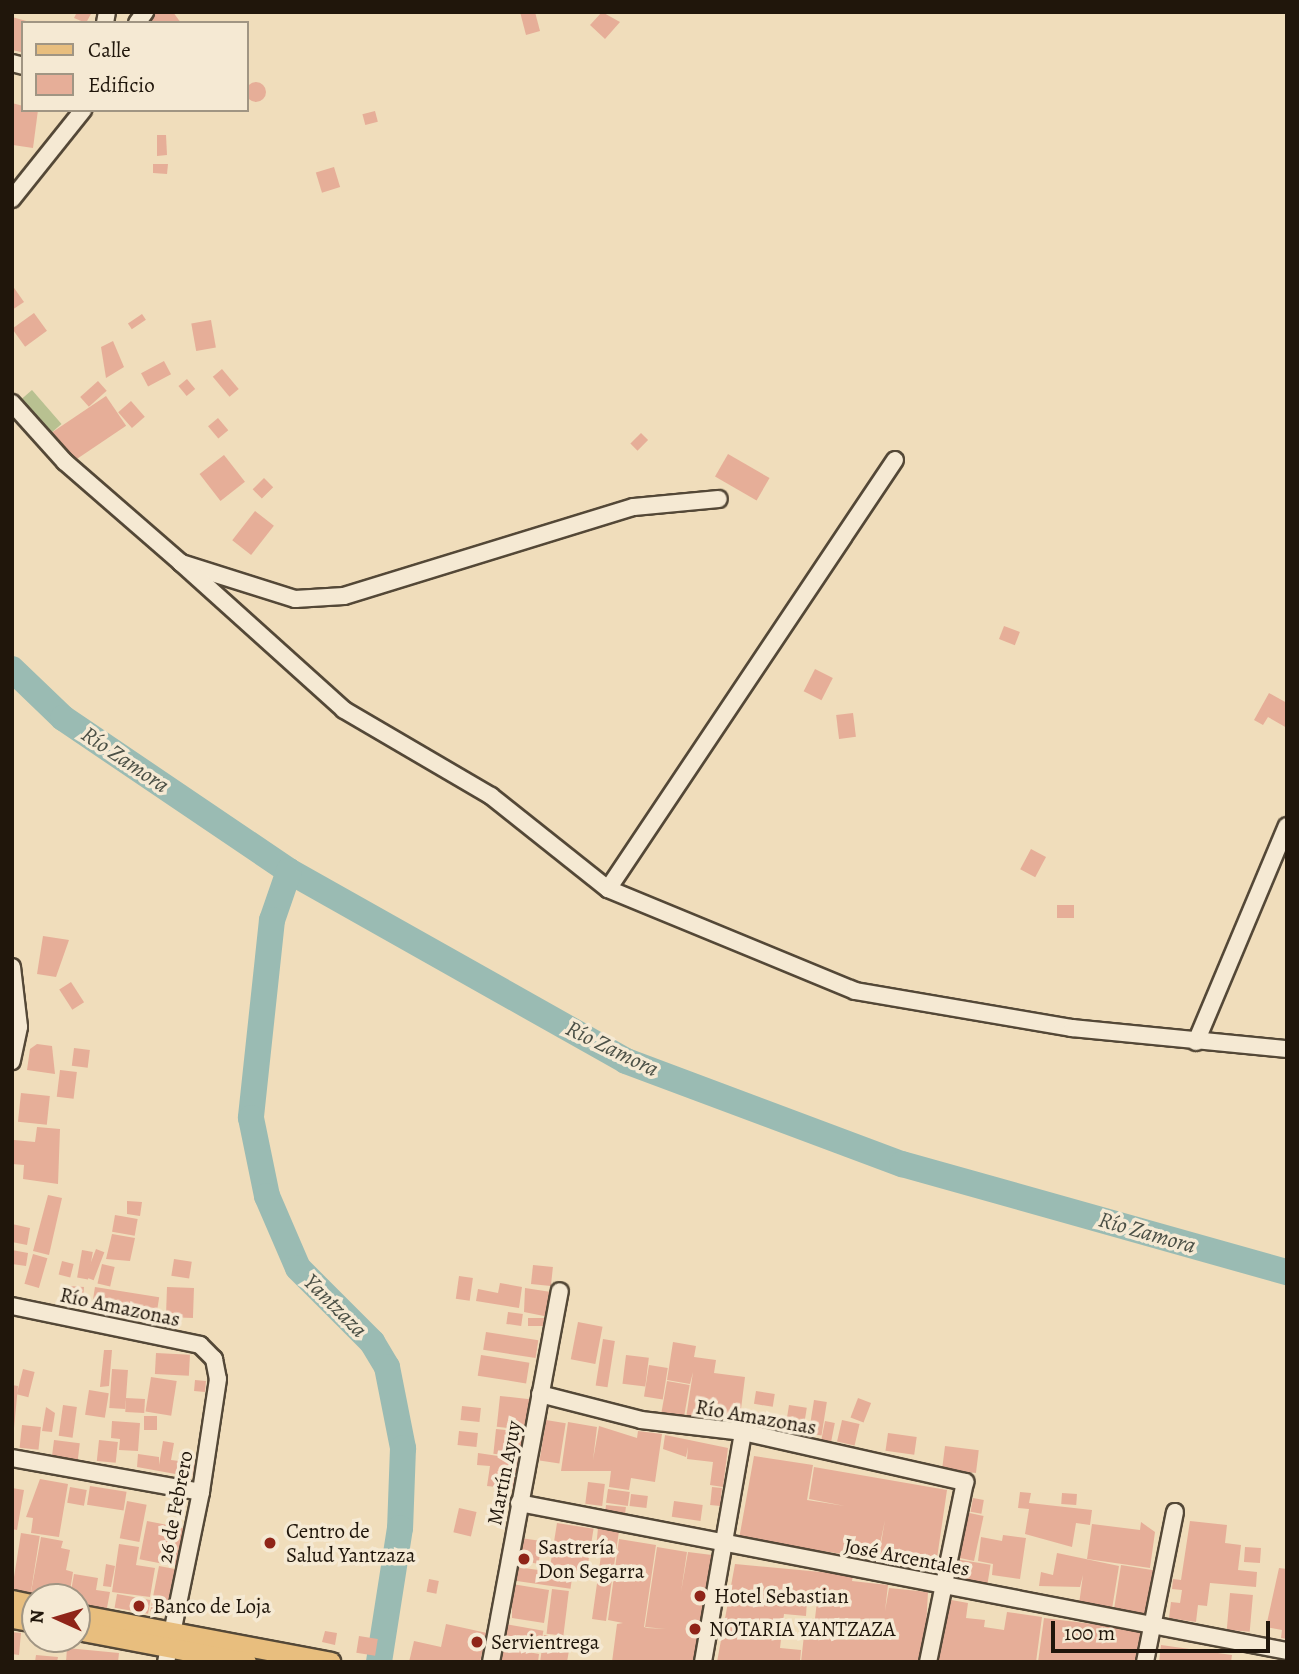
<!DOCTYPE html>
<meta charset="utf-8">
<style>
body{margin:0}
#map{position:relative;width:1299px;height:1674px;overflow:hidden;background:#f0ddbb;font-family:Alegreya,serif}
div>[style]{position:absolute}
.green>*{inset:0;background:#b8c191;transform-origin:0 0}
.river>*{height:26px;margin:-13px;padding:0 13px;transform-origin:13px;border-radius:13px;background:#9abbb3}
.building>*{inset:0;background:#e6ae98;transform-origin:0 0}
.round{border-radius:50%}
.roads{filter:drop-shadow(2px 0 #544837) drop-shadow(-2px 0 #544837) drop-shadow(0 2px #544837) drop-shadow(0 -2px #544837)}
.minor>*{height:16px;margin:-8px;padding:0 8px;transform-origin:8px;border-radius:8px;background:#f5e9d3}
.major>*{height:19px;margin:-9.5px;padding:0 9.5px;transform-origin:9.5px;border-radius:9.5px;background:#e8be7e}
.dots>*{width:19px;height:19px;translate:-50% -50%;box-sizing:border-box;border:4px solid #f5e9d3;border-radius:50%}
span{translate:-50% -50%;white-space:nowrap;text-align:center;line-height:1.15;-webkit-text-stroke:7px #f5e9d3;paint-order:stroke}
.street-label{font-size:21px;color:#20160b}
.poi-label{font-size:21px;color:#20160b}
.left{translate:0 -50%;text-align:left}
.water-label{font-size:23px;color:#4b5046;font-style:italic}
.frame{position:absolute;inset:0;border:14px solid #20160b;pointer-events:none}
.legend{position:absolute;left:21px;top:21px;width:228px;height:91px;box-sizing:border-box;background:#f5e9d3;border:2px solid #a09583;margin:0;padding:9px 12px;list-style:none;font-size:21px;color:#20160b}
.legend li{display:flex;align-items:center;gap:14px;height:35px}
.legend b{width:35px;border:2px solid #a09583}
.north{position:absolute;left:21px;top:1583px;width:70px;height:70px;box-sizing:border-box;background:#f5e9d3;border:2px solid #a09583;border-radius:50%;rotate:274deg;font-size:19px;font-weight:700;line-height:28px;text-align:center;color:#20160b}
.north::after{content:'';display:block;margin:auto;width:24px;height:32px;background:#8f2418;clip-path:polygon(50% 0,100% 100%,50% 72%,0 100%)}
.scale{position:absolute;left:1051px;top:1621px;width:219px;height:32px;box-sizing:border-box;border:4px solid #20160b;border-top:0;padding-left:9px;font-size:21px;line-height:24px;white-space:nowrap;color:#20160b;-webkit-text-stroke:5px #f5e9d3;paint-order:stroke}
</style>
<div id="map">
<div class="green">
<div style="left:32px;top:390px;width:45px;height:18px;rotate:49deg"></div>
</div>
<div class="river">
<div style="left:12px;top:669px;width:71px;rotate:43.9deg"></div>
<div style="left:63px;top:718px;width:273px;rotate:34.1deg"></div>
<div style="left:289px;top:871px;width:387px;rotate:29.4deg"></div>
<div style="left:626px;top:1061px;width:295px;rotate:20.5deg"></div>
<div style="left:902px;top:1164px;width:400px;rotate:15.7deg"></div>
<div style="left:289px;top:871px;width:52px;rotate:109.1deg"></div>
<div style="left:272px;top:920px;width:199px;rotate:96.1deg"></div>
<div style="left:251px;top:1118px;width:80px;rotate:78.4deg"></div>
<div style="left:267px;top:1196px;width:78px;rotate:66.7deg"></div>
<div style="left:298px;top:1268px;width:105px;rotate:45deg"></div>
<div style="left:372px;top:1342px;width:29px;rotate:59deg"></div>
<div style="left:387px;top:1367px;width:83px;rotate:78.8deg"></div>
<div style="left:403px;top:1448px;width:80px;rotate:92.1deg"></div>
<div style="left:400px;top:1528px;width:136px;rotate:98.9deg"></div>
</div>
<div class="building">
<div style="clip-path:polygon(77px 12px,92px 12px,86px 23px,74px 18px)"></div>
<div style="clip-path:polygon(152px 12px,173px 12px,181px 23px,146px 23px)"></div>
<div style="clip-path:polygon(520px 12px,535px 12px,540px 31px,526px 35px)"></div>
<div style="clip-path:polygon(602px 12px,620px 22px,605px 39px,590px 25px)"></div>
<div style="clip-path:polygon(12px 17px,30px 22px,23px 23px,21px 52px,12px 50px)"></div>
<div class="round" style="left:246px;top:82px;width:20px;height:20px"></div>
<div style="clip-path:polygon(12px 103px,38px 110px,33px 148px,13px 145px)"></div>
<div style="left:375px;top:111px;width:11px;height:13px;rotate:75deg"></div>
<div style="clip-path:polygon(157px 135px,166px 135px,167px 155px,157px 156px)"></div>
<div style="clip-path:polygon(153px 164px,168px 164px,167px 174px,153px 173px)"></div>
<div style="left:334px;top:167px;width:21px;height:19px;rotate:73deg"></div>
<div style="clip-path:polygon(12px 285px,24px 302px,12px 310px)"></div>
<div style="left:34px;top:313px;width:22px;height:27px;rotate:54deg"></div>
<div style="left:142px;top:314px;width:7px;height:17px;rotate:56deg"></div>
<div style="left:211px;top:320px;width:28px;height:20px;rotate:80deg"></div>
<div style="clip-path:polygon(113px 341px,124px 367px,106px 378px,101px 347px)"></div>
<div style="left:164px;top:361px;width:15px;height:26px;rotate:62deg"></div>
<div style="left:222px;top:369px;width:26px;height:12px;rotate:50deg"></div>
<div style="left:187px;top:379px;width:13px;height:11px;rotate:51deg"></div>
<div style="left:98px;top:381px;width:13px;height:24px;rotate:48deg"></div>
<div style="left:106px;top:396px;width:36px;height:68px;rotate:56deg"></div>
<div style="left:131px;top:401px;width:21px;height:17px;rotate:49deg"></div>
<div style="left:218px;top:418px;width:16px;height:13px;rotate:50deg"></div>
<div style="left:641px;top:433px;width:10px;height:15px;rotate:45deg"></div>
<div style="left:728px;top:454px;width:48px;height:26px;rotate:30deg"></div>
<div style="left:224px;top:455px;width:34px;height:31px;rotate:52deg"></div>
<div style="left:264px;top:478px;width:13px;height:16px;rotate:45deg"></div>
<div style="left:255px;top:511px;width:24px;height:37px;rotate:38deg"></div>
<div style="left:1004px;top:626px;width:17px;height:14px;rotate:21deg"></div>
<div style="left:815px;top:669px;width:20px;height:25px;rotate:27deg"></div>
<div style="clip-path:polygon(1269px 693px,1287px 703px,1287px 728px,1268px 717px,1263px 725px,1254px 720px)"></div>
<div style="left:853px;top:713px;width:24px;height:17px;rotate:83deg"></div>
<div style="left:1031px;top:849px;width:17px;height:23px;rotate:28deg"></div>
<div style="left:1074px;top:905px;width:13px;height:17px;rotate:90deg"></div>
<div style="clip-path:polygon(43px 936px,69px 940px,56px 977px,37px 974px)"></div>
<div style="left:71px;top:982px;width:24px;height:14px;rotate:57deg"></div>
<div style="clip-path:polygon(37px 1044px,52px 1046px,55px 1074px,27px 1070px,30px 1049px)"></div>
<div style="left:74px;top:1048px;width:16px;height:18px;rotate:7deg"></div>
<div style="left:60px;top:1070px;width:17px;height:27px;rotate:7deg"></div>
<div style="left:21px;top:1093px;width:29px;height:29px;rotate:6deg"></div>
<div style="clip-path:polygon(37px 1127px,60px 1129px,58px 1184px,23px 1179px,24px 1165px,12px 1164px,14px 1140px,35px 1142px)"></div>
<div style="clip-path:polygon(48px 1195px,62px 1198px,49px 1255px,33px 1251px)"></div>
<div style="clip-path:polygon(127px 1201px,142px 1202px,140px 1216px,127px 1214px)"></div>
<div style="left:115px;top:1215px;width:23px;height:17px;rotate:10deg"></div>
<div style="clip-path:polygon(12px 1224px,30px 1228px,27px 1245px,12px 1242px)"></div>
<div style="clip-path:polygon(112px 1234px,135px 1238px,130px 1261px,106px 1259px)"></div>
<div style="left:96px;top:1249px;width:9px;height:30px;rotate:21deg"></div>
<div style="clip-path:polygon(12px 1250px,28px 1253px,26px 1266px,12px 1264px)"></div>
<div style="left:82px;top:1250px;width:11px;height:28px;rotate:10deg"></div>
<div style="left:33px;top:1254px;width:15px;height:31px;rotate:16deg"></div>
<div style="left:174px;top:1259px;width:18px;height:17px;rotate:9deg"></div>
<div style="left:62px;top:1261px;width:12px;height:14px;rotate:14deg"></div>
<div style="left:102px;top:1264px;width:13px;height:20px;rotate:13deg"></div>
<div style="left:533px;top:1265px;width:20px;height:19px;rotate:6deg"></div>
<div style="left:459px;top:1276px;width:14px;height:23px;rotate:8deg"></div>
<div style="clip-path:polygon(500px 1283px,522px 1287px,519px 1308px,476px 1301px,478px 1289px,498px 1293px)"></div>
<div style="left:70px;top:1286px;width:14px;height:18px;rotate:4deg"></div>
<div style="left:95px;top:1287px;width:65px;height:13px;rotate:9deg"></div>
<div style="left:167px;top:1287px;width:27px;height:30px;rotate:2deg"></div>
<div style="clip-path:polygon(525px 1288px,551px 1292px,549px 1317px,524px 1312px)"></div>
<div style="left:508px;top:1312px;width:15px;height:12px;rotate:8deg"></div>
<div style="left:528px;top:1318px;width:17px;height:8px"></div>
<div style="left:578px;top:1322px;width:25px;height:38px;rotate:11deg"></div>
<div style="left:486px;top:1332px;width:53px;height:18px;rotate:9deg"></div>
<div style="left:603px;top:1339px;width:12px;height:47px;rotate:9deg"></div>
<div style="clip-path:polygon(673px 1342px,696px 1346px,694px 1357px,716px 1360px,714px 1373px,745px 1377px,739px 1425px,686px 1418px,693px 1372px,690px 1384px,667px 1380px)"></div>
<div style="clip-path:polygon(104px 1350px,112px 1350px,109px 1386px,100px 1387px)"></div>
<div style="left:156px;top:1353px;width:34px;height:21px;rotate:3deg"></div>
<div style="left:481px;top:1355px;width:49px;height:21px;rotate:9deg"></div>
<div style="left:626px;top:1355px;width:23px;height:29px;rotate:7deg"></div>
<div style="left:649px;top:1365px;width:19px;height:32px;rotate:9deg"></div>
<div style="left:23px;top:1369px;width:12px;height:26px;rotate:14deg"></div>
<div style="left:112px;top:1369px;width:16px;height:39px;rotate:4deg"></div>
<div style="left:151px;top:1377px;width:26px;height:35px;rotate:9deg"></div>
<div style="left:195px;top:1380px;width:11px;height:11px;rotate:5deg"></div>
<div style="left:667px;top:1381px;width:23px;height:37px;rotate:10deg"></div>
<div style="clip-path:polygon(12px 1385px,18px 1386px,14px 1428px,12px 1428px)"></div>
<div style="left:89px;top:1390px;width:20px;height:25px;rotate:9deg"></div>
<div style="left:756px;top:1391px;width:19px;height:13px;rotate:9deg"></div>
<div style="left:500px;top:1396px;width:30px;height:31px;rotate:6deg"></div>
<div style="left:126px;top:1398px;width:19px;height:14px;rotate:3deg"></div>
<div style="left:858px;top:1398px;width:14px;height:21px;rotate:21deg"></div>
<div style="left:814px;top:1400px;width:13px;height:34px;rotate:9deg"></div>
<div style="left:63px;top:1405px;width:14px;height:31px;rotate:8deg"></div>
<div style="left:789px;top:1405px;width:18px;height:25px;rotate:9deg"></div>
<div style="left:462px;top:1406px;width:19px;height:14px;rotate:6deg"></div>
<div style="clip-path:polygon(46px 1407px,55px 1413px,52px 1432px,42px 1431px)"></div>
<div style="left:753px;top:1411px;width:15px;height:13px;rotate:11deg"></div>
<div style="left:144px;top:1416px;width:13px;height:14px"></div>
<div style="left:546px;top:1420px;width:20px;height:41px;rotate:9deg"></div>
<div style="left:842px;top:1420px;width:18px;height:22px;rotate:13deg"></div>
<div style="clip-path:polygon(112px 1421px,140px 1423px,138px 1451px,119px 1450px,120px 1439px,111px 1438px)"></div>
<div style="left:825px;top:1421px;width:10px;height:19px;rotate:11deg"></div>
<div style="clip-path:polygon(568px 1422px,597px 1427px,593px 1460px,599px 1426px,637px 1438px,638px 1431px,662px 1434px,655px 1482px,631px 1478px,629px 1490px,609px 1487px,611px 1471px,561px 1471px)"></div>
<div style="left:22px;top:1425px;width:19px;height:23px;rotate:6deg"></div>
<div style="left:496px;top:1429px;width:30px;height:25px;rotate:6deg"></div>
<div style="left:459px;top:1431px;width:19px;height:14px;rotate:6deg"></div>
<div style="left:888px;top:1433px;width:29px;height:18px;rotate:8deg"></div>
<div style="clip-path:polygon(665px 1435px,728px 1448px,723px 1487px,710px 1485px,713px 1462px,687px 1459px,688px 1447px,686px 1457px,663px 1449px)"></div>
<div style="left:54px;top:1440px;width:26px;height:18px;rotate:7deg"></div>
<div style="left:99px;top:1440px;width:19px;height:21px;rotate:6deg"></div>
<div style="clip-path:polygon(163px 1441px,174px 1443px,171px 1460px,195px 1463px,192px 1477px,137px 1467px,138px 1454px,159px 1457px,159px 1465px)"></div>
<div style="left:945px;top:1446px;width:34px;height:23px;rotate:7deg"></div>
<div style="clip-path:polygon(478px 1453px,518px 1459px,514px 1489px,487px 1486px,490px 1466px,477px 1465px)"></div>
<div style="clip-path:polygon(754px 1456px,813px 1465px,807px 1500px,845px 1506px,809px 1499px,814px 1467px,947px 1490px,935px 1572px,879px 1555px,885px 1520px,877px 1559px,739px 1539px)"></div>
<div style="clip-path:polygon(40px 1479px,68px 1484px,59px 1537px,31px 1533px,33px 1518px,26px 1517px)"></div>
<div style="left:588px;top:1482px;width:17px;height:22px;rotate:7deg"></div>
<div style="left:90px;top:1486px;width:37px;height:19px;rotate:9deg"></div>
<div style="left:70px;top:1487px;width:17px;height:16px;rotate:10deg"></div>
<div style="left:712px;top:1487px;width:10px;height:18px;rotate:6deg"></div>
<div style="clip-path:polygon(12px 1488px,24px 1490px,17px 1530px,12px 1529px)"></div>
<div style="left:608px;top:1489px;width:22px;height:14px;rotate:8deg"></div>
<div style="clip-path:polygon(1020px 1492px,1031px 1493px,1029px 1503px,1092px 1510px,1090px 1525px,1076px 1523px,1072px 1547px,1025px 1534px,1029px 1509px,1018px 1508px)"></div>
<div style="left:1062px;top:1493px;width:15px;height:11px;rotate:4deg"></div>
<div style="left:631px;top:1494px;width:17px;height:12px;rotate:7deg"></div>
<div style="left:973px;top:1498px;width:11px;height:14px;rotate:10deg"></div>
<div style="left:127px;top:1501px;width:20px;height:38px;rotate:11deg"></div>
<div style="left:674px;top:1501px;width:29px;height:16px;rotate:8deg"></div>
<div style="left:606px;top:1505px;width:20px;height:11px;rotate:6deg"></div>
<div style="left:459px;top:1508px;width:18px;height:25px;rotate:13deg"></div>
<div style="left:965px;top:1512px;width:19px;height:46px;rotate:12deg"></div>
<div style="left:147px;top:1521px;width:38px;height:39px;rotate:11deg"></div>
<div style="clip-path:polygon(1190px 1521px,1227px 1525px,1225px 1543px,1241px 1545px,1238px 1570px,1257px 1572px,1256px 1587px,1210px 1583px,1207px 1606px,1198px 1605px,1196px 1622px,1169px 1618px,1171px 1602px,1180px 1603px,1182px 1590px,1172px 1589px,1173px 1579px,1181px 1580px)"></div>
<div style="clip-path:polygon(1141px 1522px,1155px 1532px,1150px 1568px,1087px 1559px,1092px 1524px,1140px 1530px)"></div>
<div style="left:557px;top:1523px;width:37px;height:44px;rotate:9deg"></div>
<div style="clip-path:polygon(598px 1528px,619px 1531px,606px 1621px,592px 1619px,602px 1548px,596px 1548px)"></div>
<div style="left:21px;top:1533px;width:19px;height:62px;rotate:9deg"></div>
<div style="clip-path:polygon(1003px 1535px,1026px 1538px,1020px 1579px,992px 1575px,993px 1564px,978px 1561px,981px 1537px,1002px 1541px)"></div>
<div style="clip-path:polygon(41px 1537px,63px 1541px,61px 1548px,70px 1550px,66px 1570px,73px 1572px,69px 1597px,35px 1597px,29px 1603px)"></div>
<div style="left:520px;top:1538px;width:22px;height:23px;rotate:8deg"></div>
<div style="clip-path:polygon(619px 1539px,656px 1545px,644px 1627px,647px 1628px,666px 1629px,645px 1627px,657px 1547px,687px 1552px,681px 1592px,688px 1552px,712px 1555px,694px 1662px,612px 1662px,617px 1624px,623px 1623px,608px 1620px)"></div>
<div style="clip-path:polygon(119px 1544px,139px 1547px,136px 1565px,155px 1568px,150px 1597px,112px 1592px)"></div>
<div style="left:1245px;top:1547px;width:16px;height:15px;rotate:4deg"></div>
<div style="clip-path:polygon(1057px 1553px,1119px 1566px,1112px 1609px,1079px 1604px,1083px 1575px,1080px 1587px,1039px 1586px,1041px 1572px,1053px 1575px)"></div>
<div style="left:955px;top:1559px;width:36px;height:23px;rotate:9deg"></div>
<div style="clip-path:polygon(106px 1564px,115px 1566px,111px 1587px,103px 1586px)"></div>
<div style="clip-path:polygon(735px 1564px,853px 1575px,852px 1581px,888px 1585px,885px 1611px,889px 1588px,928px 1592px,924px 1662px,801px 1662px,804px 1635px,813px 1636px,817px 1601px,807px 1600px,806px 1616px,784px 1614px,780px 1648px,801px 1650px,800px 1662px,717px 1662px)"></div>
<div style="left:1121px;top:1565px;width:33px;height:46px;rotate:9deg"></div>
<div style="left:159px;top:1566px;width:16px;height:46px;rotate:11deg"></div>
<div style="left:517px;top:1567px;width:56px;height:14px;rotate:8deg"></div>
<div style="clip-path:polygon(1279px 1568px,1287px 1569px,1287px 1639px,1281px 1638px,1282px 1630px,1266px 1627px)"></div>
<div style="clip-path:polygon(74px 1574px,98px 1578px,96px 1590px,110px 1592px,106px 1613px,77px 1608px,77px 1597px,70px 1597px)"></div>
<div style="left:429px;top:1579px;width:10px;height:13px;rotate:11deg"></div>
<div style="clip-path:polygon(512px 1584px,549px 1590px,544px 1623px,512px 1618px)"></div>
<div style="left:552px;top:1589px;width:17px;height:45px;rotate:7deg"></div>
<div style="left:1230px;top:1593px;width:23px;height:37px;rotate:5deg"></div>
<div style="left:117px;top:1594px;width:34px;height:14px;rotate:10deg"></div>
<div style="clip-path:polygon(946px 1599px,968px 1603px,966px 1618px,985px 1620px,984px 1627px,1004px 1630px,1007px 1612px,1042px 1617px,1036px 1662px,935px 1662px)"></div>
<div style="clip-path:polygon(1044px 1618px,1141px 1630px,1137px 1662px,1038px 1662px)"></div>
<div style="clip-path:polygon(446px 1624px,487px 1633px,480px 1662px,409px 1662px,414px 1641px,441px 1647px)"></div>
<div style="left:505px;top:1624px;width:39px;height:21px;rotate:10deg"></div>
<div style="clip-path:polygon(325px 1631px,337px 1633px,335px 1645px,322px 1642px)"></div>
<div style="clip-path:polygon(12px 1632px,21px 1633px,19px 1655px,12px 1654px)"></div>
<div style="clip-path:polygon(544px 1635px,571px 1639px,567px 1662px,540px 1662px)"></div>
<div style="left:359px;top:1636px;width:19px;height:17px;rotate:9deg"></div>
<div style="clip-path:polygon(1161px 1645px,1232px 1655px,1231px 1662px,1159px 1662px)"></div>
<div style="clip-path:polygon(501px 1647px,539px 1654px,538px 1662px,498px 1662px)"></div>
<div style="clip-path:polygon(67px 1648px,119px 1653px,118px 1662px,66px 1662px)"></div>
<div style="clip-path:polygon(36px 1655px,58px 1657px,57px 1662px,35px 1662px)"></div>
</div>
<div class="roads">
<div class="minor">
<div style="left:105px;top:23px;width:11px;rotate:-80deg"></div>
<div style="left:137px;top:23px;width:14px;rotate:-54deg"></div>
<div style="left:12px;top:63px;width:11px;rotate:15deg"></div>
<div style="left:12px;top:199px;width:114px;rotate:-51.4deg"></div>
<div style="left:12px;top:403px;width:79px;rotate:48.1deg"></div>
<div style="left:65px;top:462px;width:154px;rotate:41deg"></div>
<div style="left:181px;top:563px;width:120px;rotate:17.5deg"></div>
<div style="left:295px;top:599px;width:49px;rotate:-3.5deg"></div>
<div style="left:344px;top:596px;width:303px;rotate:-17.1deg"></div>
<div style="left:634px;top:507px;width:85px;rotate:-5.4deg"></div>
<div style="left:181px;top:563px;width:219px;rotate:42deg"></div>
<div style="left:344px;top:710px;width:170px;rotate:30.3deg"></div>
<div style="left:491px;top:796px;width:149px;rotate:38.5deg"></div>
<div style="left:608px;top:889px;width:516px;rotate:-56.22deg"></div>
<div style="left:608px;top:889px;width:267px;rotate:22.4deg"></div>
<div style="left:855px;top:991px;width:220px;rotate:9.7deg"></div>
<div style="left:1072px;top:1028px;width:216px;rotate:5.6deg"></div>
<div style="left:12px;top:967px;width:60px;rotate:83.3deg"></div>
<div style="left:19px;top:1027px;width:35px;rotate:102deg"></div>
<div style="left:1196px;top:1042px;width:234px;rotate:-67.2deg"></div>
<div style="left:12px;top:1306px;width:192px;rotate:11.7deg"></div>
<div style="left:200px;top:1345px;width:20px;rotate:45deg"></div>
<div style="left:214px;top:1359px;width:20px;rotate:79deg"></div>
<div style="left:218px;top:1379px;width:114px;rotate:98.6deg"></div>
<div style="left:201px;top:1492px;width:174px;rotate:101.6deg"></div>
<div style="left:540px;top:1394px;width:104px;rotate:14.4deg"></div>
<div style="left:641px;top:1420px;width:103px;rotate:6.7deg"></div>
<div style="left:743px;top:1432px;width:228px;rotate:12.7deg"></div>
<div style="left:965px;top:1482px;width:184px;rotate:101.6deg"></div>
<div style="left:12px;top:1458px;width:192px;rotate:10.2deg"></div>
<div style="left:519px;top:1503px;width:782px;rotate:10.91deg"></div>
<div style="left:491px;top:1662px;width:377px;rotate:-79.5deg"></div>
<div style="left:703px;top:1662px;width:233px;rotate:-80.1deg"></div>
<div style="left:1145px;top:1662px;width:153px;rotate:-78.7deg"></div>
</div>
<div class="major">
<div style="left:12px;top:1600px;width:24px;rotate:12deg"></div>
<div style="left:77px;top:1614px;width:258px;rotate:10.7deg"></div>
<div style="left:12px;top:1618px;width:23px;rotate:10deg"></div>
<div style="left:77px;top:1630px;width:172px;rotate:10.7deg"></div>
</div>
</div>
<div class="dots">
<div style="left:270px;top:1543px;background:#8f2418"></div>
<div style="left:524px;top:1559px;background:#8f2418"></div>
<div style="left:700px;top:1596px;background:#8f2418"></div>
<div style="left:139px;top:1606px;background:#8f2418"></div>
<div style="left:695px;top:1629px;background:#8f2418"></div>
<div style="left:477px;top:1642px;background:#8f2418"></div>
</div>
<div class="street-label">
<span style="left:120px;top:1307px;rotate:12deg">Río Amazonas</span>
<span style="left:756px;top:1417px;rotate:10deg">Río Amazonas</span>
<span style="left:504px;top:1473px;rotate:-79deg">Martín Ayuy</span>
<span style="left:175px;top:1507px;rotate:-79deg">26 de Febrero</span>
<span style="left:907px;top:1557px;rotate:11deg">José Arcentales</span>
</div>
<div class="poi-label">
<span class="left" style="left:286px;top:1543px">Centro de<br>Salud Yantzaza</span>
<span class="left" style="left:538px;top:1559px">Sastrería<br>Don Segarra</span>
<span class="left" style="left:714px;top:1596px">Hotel Sebastian</span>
<span class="left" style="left:153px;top:1606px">Banco de Loja</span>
<span class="left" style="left:709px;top:1629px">NOTARIA YANTZAZA</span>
<span class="left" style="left:491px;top:1642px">Servientrega</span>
</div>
<div class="water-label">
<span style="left:125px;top:760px;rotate:34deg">Río Zamora</span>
<span style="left:612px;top:1049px;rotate:26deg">Río Zamora</span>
<span style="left:1147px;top:1233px;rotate:16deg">Río Zamora</span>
<span style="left:335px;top:1306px;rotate:45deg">Yantzaza</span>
</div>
<div class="frame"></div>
<ul class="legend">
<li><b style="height:9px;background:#e8be7e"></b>Calle</li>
<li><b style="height:19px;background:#e6ae98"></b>Edificio</li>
</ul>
<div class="north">N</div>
<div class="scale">100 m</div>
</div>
